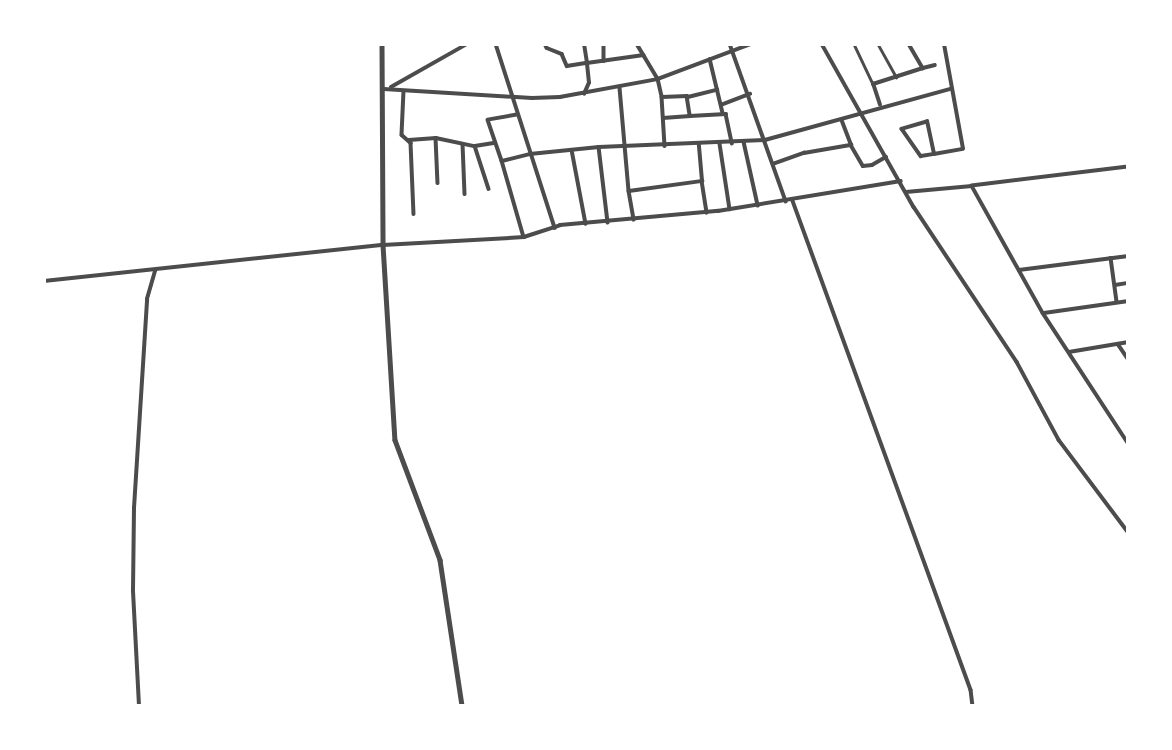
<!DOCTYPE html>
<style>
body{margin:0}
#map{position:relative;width:1172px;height:750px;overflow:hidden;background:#fff;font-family:Mulish,sans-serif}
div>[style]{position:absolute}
.pedestrian>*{height:2.5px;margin:-1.25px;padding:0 1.25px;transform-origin:1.25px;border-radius:1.25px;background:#4c4c4c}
.minor>*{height:3.5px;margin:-1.75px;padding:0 1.75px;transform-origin:1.75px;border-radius:1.75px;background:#4c4c4c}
.tertiary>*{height:4.5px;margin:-2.25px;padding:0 2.25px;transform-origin:2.25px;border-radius:2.25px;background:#4c4c4c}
span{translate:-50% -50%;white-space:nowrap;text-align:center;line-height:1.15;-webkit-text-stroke:7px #fff;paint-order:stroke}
.frame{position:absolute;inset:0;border:46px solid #fff;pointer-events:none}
</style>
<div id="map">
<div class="pedestrian">
<div style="left:854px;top:44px;width:44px;rotate:64.6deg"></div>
<div style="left:878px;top:44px;width:38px;rotate:61deg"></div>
</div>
<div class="minor">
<div style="left:496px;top:44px;width:193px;rotate:72.2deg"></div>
<div style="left:545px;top:44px;width:4px;rotate:63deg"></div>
<div style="left:547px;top:48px;width:16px;rotate:22deg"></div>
<div style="left:562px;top:54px;width:13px;rotate:67deg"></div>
<div style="left:567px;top:66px;width:20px;rotate:-9deg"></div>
<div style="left:587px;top:63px;width:19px;rotate:-99deg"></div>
<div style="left:604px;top:44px;width:17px;rotate:90deg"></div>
<div style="left:637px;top:44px;width:41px;rotate:59deg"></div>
<div style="left:658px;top:79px;width:18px;rotate:77deg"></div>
<div style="left:662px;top:97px;width:25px;rotate:-2deg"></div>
<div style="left:687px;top:96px;width:20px;rotate:81deg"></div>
<div style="left:690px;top:116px;width:36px;rotate:-3deg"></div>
<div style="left:726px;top:114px;width:30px;rotate:78deg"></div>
<div style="left:730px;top:44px;width:167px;rotate:70.4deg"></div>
<div style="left:822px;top:44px;width:187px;rotate:60.6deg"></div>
<div style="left:914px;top:207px;width:186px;rotate:56.4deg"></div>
<div style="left:1017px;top:362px;width:89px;rotate:61.7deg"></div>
<div style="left:1059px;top:440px;width:115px;rotate:53.1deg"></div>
<div style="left:909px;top:44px;width:28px;rotate:60deg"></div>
<div style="left:923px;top:68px;width:12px;rotate:-14deg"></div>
<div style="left:710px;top:59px;width:56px;rotate:76.5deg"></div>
<div style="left:391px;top:87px;width:87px;rotate:-29.5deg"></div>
<div style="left:620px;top:88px;width:103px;rotate:85deg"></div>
<div style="left:629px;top:191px;width:74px;rotate:-7.8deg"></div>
<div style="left:702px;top:181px;width:36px;rotate:-95deg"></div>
<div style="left:384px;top:89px;width:148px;rotate:3.5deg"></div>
<div style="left:532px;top:98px;width:28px;rotate:-2deg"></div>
<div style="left:560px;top:97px;width:100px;rotate:-10.4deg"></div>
<div style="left:658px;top:79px;width:99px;rotate:-20.6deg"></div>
<div style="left:404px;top:91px;width:44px;rotate:92.6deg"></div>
<div style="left:402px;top:135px;width:12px;rotate:42deg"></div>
<div style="left:411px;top:143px;width:71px;rotate:87.6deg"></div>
<div style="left:584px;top:94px;width:12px;rotate:-66deg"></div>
<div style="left:589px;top:83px;width:20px;rotate:-96deg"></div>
<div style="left:587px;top:63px;width:57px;rotate:-8.1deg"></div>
<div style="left:662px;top:97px;width:49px;rotate:86.5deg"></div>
<div style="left:688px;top:97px;width:30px;rotate:-14deg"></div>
<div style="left:721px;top:105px;width:31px;rotate:-21deg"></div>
<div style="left:880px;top:105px;width:22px;rotate:-108deg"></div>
<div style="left:873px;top:84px;width:52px;rotate:-17.7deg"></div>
<div style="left:517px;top:115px;width:29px;rotate:170deg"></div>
<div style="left:488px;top:120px;width:43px;rotate:71.1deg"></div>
<div style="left:502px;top:161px;width:29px;rotate:-14deg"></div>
<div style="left:530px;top:154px;width:69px;rotate:-5.8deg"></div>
<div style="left:599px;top:147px;width:166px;rotate:-2.4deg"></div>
<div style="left:765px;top:140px;width:192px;rotate:-15.4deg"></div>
<div style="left:663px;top:118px;width:27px;rotate:-4deg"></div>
<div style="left:436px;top:138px;width:45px;rotate:87.5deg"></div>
<div style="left:409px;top:140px;width:27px;rotate:-4deg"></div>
<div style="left:436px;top:138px;width:40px;rotate:12deg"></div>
<div style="left:475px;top:146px;width:20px;rotate:-9deg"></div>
<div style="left:744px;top:142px;width:65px;rotate:77.5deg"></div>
<div style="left:463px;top:144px;width:50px;rotate:87.7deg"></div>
<div style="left:720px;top:144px;width:66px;rotate:81.3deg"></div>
<div style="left:851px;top:145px;width:24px;rotate:60deg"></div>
<div style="left:863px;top:166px;width:9px;rotate:-6deg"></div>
<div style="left:872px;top:165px;width:16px;rotate:-30deg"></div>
<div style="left:475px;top:146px;width:45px;rotate:72deg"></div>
<div style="left:599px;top:147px;width:76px;rotate:83.2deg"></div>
<div style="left:572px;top:150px;width:75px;rotate:79.3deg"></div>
<div style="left:934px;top:154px;width:33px;rotate:-102deg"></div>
<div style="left:927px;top:122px;width:26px;rotate:164deg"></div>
<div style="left:902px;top:129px;width:33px;rotate:55deg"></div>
<div style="left:921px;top:156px;width:13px;rotate:-9deg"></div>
<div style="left:934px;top:154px;width:29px;rotate:-10deg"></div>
<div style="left:963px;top:149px;width:107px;rotate:-100.3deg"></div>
<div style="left:502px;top:161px;width:79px;rotate:73.9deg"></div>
<div style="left:773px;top:164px;width:33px;rotate:-20deg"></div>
<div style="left:804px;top:153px;width:48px;rotate:-9.7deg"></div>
<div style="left:851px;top:145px;width:26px;rotate:-111deg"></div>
<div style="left:1128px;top:167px;width:157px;rotate:173.1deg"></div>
<div style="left:972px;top:186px;width:145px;rotate:60.8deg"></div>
<div style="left:1043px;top:313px;width:155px;rotate:56.8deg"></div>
<div style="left:702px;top:181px;width:32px;rotate:81deg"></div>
<div style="left:629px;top:191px;width:29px;rotate:80deg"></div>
<div style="left:906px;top:192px;width:66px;rotate:-5.2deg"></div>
<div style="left:793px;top:201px;width:520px;rotate:70deg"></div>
<div style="left:971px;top:690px;width:16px;rotate:83deg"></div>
<div style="left:1111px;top:258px;width:44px;rotate:82.2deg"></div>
<div style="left:1019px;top:270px;width:110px;rotate:-7.3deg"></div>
<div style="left:44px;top:281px;width:341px;rotate:-6.1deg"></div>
<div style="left:383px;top:245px;width:141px;rotate:-3.2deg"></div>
<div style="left:524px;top:237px;width:38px;rotate:-18deg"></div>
<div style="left:560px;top:225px;width:159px;rotate:-5.1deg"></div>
<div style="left:718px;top:211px;width:185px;rotate:-9.3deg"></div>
<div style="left:1115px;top:285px;width:13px;rotate:-9deg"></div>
<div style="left:1044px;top:313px;width:85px;rotate:-8.1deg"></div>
<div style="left:1118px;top:344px;width:18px;rotate:56deg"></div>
<div style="left:1069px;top:352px;width:60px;rotate:-9.6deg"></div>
<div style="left:139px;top:706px;width:116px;rotate:-93deg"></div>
<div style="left:133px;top:590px;width:82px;rotate:-89.3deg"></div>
<div style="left:134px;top:508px;width:209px;rotate:-86.4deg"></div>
<div style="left:147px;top:299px;width:29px;rotate:-74deg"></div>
</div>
<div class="tertiary">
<div style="left:382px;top:44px;width:201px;rotate:89.7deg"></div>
<div style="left:383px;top:245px;width:195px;rotate:86.5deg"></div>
<div style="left:395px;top:440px;width:128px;rotate:69.4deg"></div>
<div style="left:440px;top:560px;width:148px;rotate:81.4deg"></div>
</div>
<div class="frame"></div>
</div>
